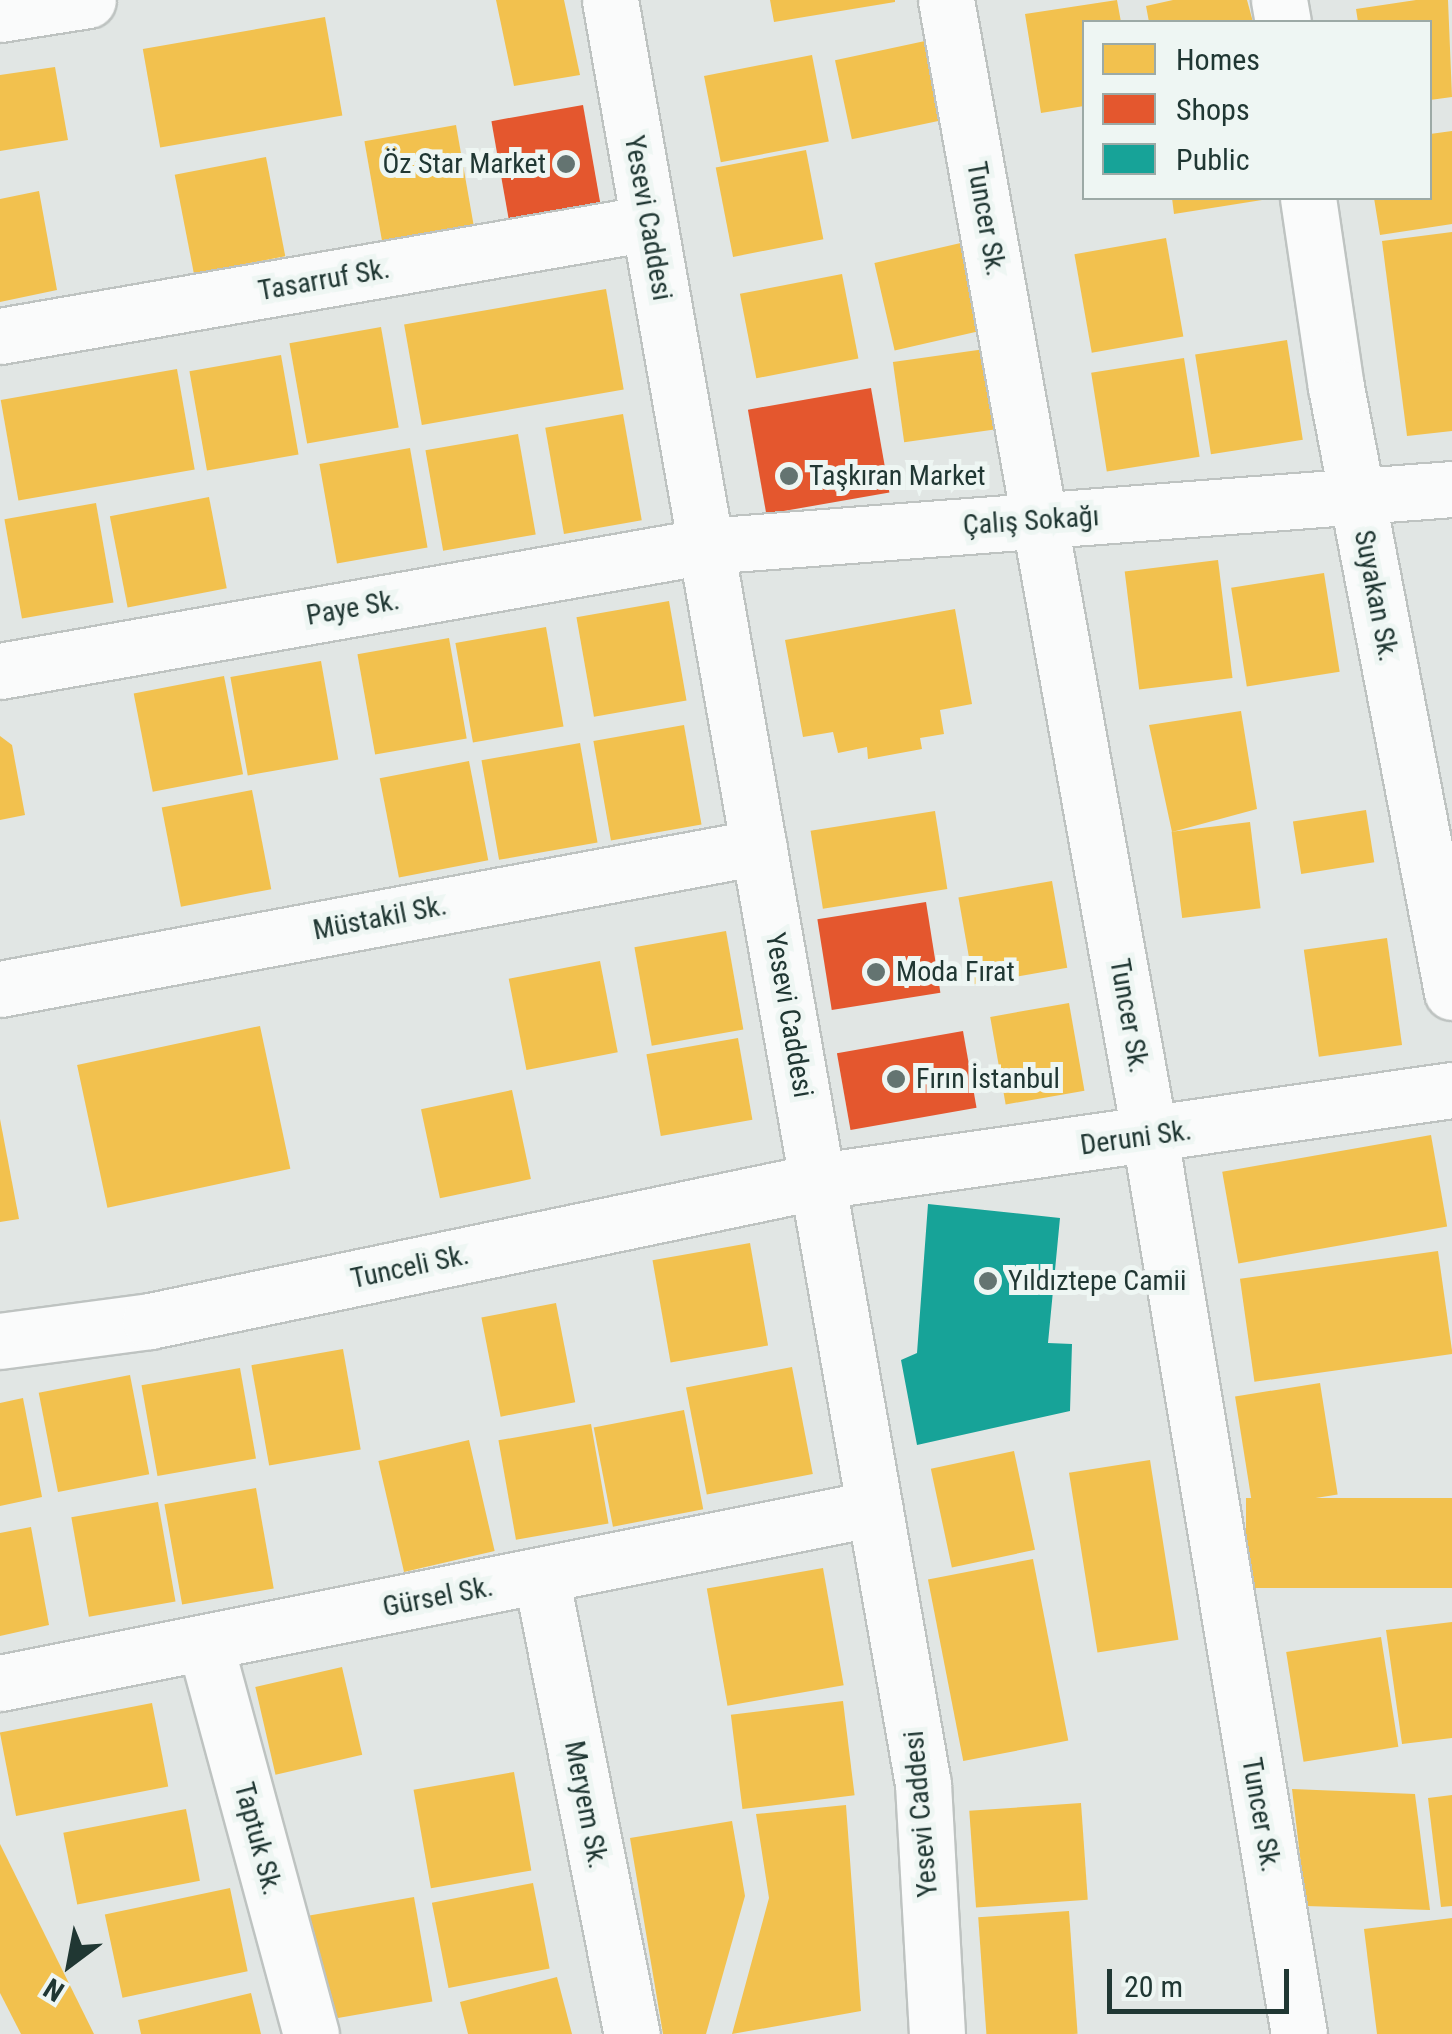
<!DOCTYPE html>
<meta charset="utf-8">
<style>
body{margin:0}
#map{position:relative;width:1452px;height:2034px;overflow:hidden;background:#e1e6e4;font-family:"Roboto Condensed",sans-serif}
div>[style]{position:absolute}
.homes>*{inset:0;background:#f2c14e;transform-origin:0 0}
.shops>*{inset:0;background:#e4572e;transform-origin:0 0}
.public>*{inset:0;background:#17a398}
.roads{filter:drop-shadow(2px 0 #bec3c1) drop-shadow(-2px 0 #bec3c1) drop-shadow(0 2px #bec3c1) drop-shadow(0 -2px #bec3c1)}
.street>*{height:55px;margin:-27.5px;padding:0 27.5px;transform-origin:27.5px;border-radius:27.5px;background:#fafbfb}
.secondary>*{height:55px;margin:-27.5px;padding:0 27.5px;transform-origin:27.5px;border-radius:27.5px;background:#fafbfb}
.dots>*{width:28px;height:28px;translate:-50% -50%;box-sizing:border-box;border:5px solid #eef6f3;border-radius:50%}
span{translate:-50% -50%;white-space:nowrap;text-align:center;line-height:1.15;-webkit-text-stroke:10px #eef6f3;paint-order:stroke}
.poi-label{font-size:28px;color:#203733}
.right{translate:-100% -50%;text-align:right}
.left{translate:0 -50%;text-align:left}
.street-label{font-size:28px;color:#203733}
.legend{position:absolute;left:1082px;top:20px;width:350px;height:180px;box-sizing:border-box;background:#eef6f3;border:2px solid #9caaa6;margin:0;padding:12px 18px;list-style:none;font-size:30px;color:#203733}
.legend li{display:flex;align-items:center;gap:20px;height:50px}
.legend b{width:50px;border:2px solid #9caaa6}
.north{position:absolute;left:20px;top:1914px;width:100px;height:100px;-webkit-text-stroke:8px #eef6f3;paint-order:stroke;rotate:212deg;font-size:28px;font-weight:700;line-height:40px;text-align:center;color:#203733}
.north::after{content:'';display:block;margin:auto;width:35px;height:45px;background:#203733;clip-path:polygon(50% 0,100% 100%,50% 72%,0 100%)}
.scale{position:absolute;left:1107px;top:1969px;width:182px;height:45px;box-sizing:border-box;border:5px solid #203733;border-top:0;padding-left:12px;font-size:30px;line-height:35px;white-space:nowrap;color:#203733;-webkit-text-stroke:8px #eef6f3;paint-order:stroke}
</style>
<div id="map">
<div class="homes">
<div style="clip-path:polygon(496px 0,564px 0,580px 75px,514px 86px)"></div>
<div style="clip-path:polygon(770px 0,895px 0,895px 2px,774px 22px)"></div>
<div style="clip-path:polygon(1117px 0,1121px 22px,1084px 22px,1084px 106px,1041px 113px,1025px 14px)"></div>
<div style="clip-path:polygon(1173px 0,1247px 0,1253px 22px,1149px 22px,1146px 6px)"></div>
<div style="clip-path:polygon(1416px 0,1448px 0,1452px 97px,1430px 100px,1430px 22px,1358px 22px,1356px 9px)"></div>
<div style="left:325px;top:17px;width:100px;height:185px;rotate:80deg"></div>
<div style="left:925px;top:41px;width:81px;height:92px;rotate:78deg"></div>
<div style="left:812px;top:55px;width:88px;height:110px;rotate:79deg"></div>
<div style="clip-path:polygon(55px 67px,68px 140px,0 151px,0 75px)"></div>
<div style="left:456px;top:125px;width:102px;height:93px;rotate:80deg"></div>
<div style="clip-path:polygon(1452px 131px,1452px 224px,1380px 235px,1374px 198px,1430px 198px,1430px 134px)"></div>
<div style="left:806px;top:150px;width:91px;height:92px;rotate:79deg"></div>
<div style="left:266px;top:157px;width:101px;height:93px;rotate:79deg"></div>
<div style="clip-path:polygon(39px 191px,57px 290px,0 302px,0 199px)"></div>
<div style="clip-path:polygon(1172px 198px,1262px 198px,1262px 200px,1174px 214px)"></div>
<div style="clip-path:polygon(1452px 232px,1452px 431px,1407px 436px,1382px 241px)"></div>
<div style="left:1166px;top:238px;width:100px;height:93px;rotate:80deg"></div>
<div style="left:965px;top:242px;width:90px;height:93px;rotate:77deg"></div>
<div style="left:842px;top:274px;width:86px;height:104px;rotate:79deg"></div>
<div style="left:606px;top:289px;width:102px;height:205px;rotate:80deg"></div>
<div style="left:381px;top:327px;width:102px;height:93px;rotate:80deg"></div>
<div style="left:1287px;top:340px;width:101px;height:93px;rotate:81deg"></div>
<div style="left:985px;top:349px;width:81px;height:93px;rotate:82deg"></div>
<div style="left:281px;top:355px;width:101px;height:93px;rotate:80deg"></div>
<div style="left:1184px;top:358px;width:100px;height:94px;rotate:81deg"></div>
<div style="left:177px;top:369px;width:102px;height:179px;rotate:80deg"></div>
<div style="left:623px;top:414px;width:108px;height:79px;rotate:80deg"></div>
<div style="left:518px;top:434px;width:102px;height:94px;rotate:80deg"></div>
<div style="left:410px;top:448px;width:101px;height:92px;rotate:80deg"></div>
<div style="left:209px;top:497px;width:93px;height:101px;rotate:79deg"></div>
<div style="left:96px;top:503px;width:101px;height:93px;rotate:80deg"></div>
<div style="left:1218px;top:560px;width:119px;height:94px;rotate:83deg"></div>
<div style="left:1324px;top:573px;width:100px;height:94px;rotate:81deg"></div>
<div style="left:669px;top:601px;width:101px;height:94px;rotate:80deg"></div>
<div style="clip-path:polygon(955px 609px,972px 704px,940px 710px,944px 734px,920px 738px,922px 749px,868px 759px,867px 747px,838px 753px,833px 732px,803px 737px,785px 640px)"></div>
<div style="left:546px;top:627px;width:101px;height:92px;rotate:80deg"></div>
<div style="left:449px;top:638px;width:102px;height:93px;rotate:80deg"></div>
<div style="left:321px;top:661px;width:100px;height:92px;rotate:80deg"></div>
<div style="left:224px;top:676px;width:100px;height:92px;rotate:79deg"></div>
<div style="clip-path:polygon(1241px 711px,1257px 809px,1172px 832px,1149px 725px)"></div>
<div style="left:684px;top:725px;width:101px;height:92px;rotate:80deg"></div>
<div style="clip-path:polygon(0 736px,12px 745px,25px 815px,0 820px)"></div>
<div style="left:580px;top:743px;width:101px;height:100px;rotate:80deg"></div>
<div style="left:469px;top:761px;width:101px;height:91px;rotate:79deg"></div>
<div style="left:252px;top:790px;width:101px;height:92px;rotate:79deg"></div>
<div style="left:1366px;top:810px;width:53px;height:74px;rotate:81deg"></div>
<div style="left:935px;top:811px;width:79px;height:126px;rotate:81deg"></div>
<div style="left:1250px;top:822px;width:87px;height:79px;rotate:83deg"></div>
<div style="left:1052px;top:881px;width:88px;height:95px;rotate:80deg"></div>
<div style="left:726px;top:931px;width:100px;height:93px;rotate:80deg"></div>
<div style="left:1387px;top:938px;width:108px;height:84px;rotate:82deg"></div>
<div style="left:600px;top:961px;width:93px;height:93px;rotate:79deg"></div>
<div style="left:1069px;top:1003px;width:89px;height:80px;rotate:80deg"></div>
<div style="left:260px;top:1026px;width:146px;height:187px;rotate:78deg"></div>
<div style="left:738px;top:1038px;width:83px;height:93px;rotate:80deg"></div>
<div style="left:512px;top:1090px;width:91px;height:93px;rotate:78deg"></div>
<div style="clip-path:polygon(0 1119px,19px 1219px,0 1222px)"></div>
<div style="left:1431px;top:1135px;width:93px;height:212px;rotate:80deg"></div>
<div style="left:750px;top:1243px;width:104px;height:99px;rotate:80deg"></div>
<div style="left:1438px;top:1251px;width:104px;height:200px;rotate:82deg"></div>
<div style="left:556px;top:1303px;width:101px;height:76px;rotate:79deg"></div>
<div style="left:343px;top:1349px;width:102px;height:93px;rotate:80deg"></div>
<div style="left:792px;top:1367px;width:109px;height:108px;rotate:79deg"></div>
<div style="left:240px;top:1368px;width:92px;height:100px;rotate:80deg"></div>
<div style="left:130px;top:1375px;width:101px;height:93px;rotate:79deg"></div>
<div style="left:1320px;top:1383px;width:113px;height:86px;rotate:81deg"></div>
<div style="clip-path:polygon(23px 1398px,42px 1497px,0 1506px,0 1403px)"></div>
<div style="left:684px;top:1410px;width:101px;height:92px;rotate:79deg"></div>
<div style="left:591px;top:1424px;width:101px;height:94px;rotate:80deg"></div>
<div style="left:469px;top:1440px;width:114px;height:93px;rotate:77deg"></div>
<div style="left:1014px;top:1451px;width:101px;height:85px;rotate:78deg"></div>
<div style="left:1150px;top:1460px;width:182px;height:82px;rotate:81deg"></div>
<div style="left:256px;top:1488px;width:102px;height:93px;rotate:80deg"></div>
<div style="left:1452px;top:1498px;width:90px;height:206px;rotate:90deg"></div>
<div style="left:158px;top:1502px;width:101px;height:88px;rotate:80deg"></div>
<div style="clip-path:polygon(31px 1527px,49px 1625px,0 1636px,0 1533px)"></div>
<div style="left:1033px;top:1559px;width:185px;height:107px;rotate:79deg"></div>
<div style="left:823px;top:1568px;width:119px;height:118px;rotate:80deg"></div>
<div style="clip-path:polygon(1452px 1622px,1452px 1738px,1402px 1744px,1386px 1630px)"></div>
<div style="left:1381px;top:1637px;width:111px;height:96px;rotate:81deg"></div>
<div style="left:342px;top:1667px;width:90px;height:89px;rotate:77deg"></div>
<div style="left:843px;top:1701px;width:95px;height:113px;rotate:83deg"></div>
<div style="left:152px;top:1703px;width:85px;height:155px;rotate:79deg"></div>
<div style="left:514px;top:1772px;width:100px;height:102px;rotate:80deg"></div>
<div style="clip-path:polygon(1292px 1789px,1415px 1794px,1430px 1910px,1306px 1906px)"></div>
<div style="clip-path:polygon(1452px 1795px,1452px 1906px,1441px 1907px,1428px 1798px)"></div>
<div style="left:1081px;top:1803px;width:97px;height:112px;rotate:86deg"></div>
<div style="clip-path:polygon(846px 1805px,861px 2011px,732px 2034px,769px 1898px,756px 1814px)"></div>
<div style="left:186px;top:1809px;width:73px;height:125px;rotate:79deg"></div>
<div style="clip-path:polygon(732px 1821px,745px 1896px,706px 2034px,663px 2034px,630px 1838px)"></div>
<div style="clip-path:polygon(0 1844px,94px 2034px,21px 2034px,0 1993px)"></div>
<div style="left:533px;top:1883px;width:87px;height:103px;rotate:79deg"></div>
<div style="left:230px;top:1888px;width:85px;height:128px;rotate:78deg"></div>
<div style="left:414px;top:1897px;width:106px;height:109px;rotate:80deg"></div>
<div style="left:1069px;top:1911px;width:123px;height:91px;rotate:86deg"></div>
<div style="clip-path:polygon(1452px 1918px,1452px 2034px,1377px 2034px,1364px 1929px)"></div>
<div style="clip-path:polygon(557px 1977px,572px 2034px,468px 2034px,460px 2002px)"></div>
<div style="clip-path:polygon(251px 1993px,261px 2034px,141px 2034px,138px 2020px)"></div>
</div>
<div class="shops">
<div style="left:583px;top:105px;width:102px;height:93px;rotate:80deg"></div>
<div style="left:871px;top:388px;width:106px;height:125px;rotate:80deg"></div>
<div style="left:926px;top:902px;width:92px;height:110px;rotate:81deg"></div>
<div style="left:963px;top:1031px;width:78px;height:128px;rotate:80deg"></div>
</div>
<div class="public">
<div style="clip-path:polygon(928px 1204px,1060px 1218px,1048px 1343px,1072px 1344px,1070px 1411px,917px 1445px,901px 1360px,917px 1353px)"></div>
</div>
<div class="roads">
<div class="street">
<div style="left:946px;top:0;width:1155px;rotate:79.83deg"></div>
<div style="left:1150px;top:1137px;width:909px;rotate:80.57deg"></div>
<div style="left:1279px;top:0;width:22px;rotate:80deg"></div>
<div style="left:0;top:14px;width:89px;rotate:-9deg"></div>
<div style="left:1308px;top:198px;width:191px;rotate:81.6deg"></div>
<div style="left:1336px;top:387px;width:616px;rotate:79.15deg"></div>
<div style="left:0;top:336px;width:659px;rotate:-9.88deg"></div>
<div style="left:0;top:671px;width:717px;rotate:-10.04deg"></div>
<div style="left:706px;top:546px;width:748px;rotate:-4.37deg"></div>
<div style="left:0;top:989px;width:772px;rotate:-10.6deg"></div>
<div style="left:0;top:1341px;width:151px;rotate:-7.6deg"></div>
<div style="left:150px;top:1321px;width:683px;rotate:-11.82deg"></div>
<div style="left:819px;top:1181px;width:640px;rotate:-8.18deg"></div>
<div style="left:541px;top:1576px;width:467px;rotate:78.8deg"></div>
<div style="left:205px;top:1644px;width:404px;rotate:74.8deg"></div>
<div style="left:0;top:1683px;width:892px;rotate:-11.31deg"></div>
</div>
<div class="secondary">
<div style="left:610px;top:0;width:1811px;rotate:80.05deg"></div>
<div style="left:923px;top:1784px;width:250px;rotate:86.8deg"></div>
</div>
</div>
<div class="dots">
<div style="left:566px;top:164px;background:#647471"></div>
<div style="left:789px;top:476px;background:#647471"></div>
<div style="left:876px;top:972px;background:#647471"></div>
<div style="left:896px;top:1079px;background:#647471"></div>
<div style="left:988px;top:1281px;background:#647471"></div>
</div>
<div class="poi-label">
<span class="right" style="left:546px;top:164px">Öz Star Market</span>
<span class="left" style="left:809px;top:476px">Taşkıran Market</span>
<span class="left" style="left:896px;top:972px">Moda Fırat</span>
<span class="left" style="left:916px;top:1079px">Fırın İstanbul</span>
<span class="left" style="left:1008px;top:1281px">Yıldıztepe Camii</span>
</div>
<div class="street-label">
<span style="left:648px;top:218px;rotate:80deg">Yesevi Caddesi</span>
<span style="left:986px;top:219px;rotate:80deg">Tuncer Sk.</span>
<span style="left:324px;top:280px;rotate:-10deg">Tasarruf Sk.</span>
<span style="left:1031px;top:521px;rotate:-4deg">Çalış Sokağı</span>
<span style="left:1376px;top:596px;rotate:79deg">Suyakan Sk.</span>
<span style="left:353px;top:608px;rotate:-10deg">Paye Sk.</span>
<span style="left:380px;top:918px;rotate:-11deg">Müstakil Sk.</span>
<span style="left:789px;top:1015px;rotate:80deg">Yesevi Caddesi</span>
<span style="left:1129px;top:1016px;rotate:80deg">Tuncer Sk.</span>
<span style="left:1136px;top:1138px;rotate:-8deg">Deruni Sk.</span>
<span style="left:410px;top:1267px;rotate:-12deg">Tunceli Sk.</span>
<span style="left:438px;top:1597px;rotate:-11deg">Gürsel Sk.</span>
<span style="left:586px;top:1805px;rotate:79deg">Meryem Sk.</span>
<span style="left:921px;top:1814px;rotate:-95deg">Yesevi Caddesi</span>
<span style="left:1261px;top:1815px;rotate:80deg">Tuncer Sk.</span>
<span style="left:258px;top:1839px;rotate:75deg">Taptuk Sk.</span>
</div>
<ul class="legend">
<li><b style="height:28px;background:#f2c14e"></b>Homes</li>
<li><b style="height:28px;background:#e4572e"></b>Shops</li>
<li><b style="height:28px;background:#17a398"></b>Public</li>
</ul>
<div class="north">N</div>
<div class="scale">20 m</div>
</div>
